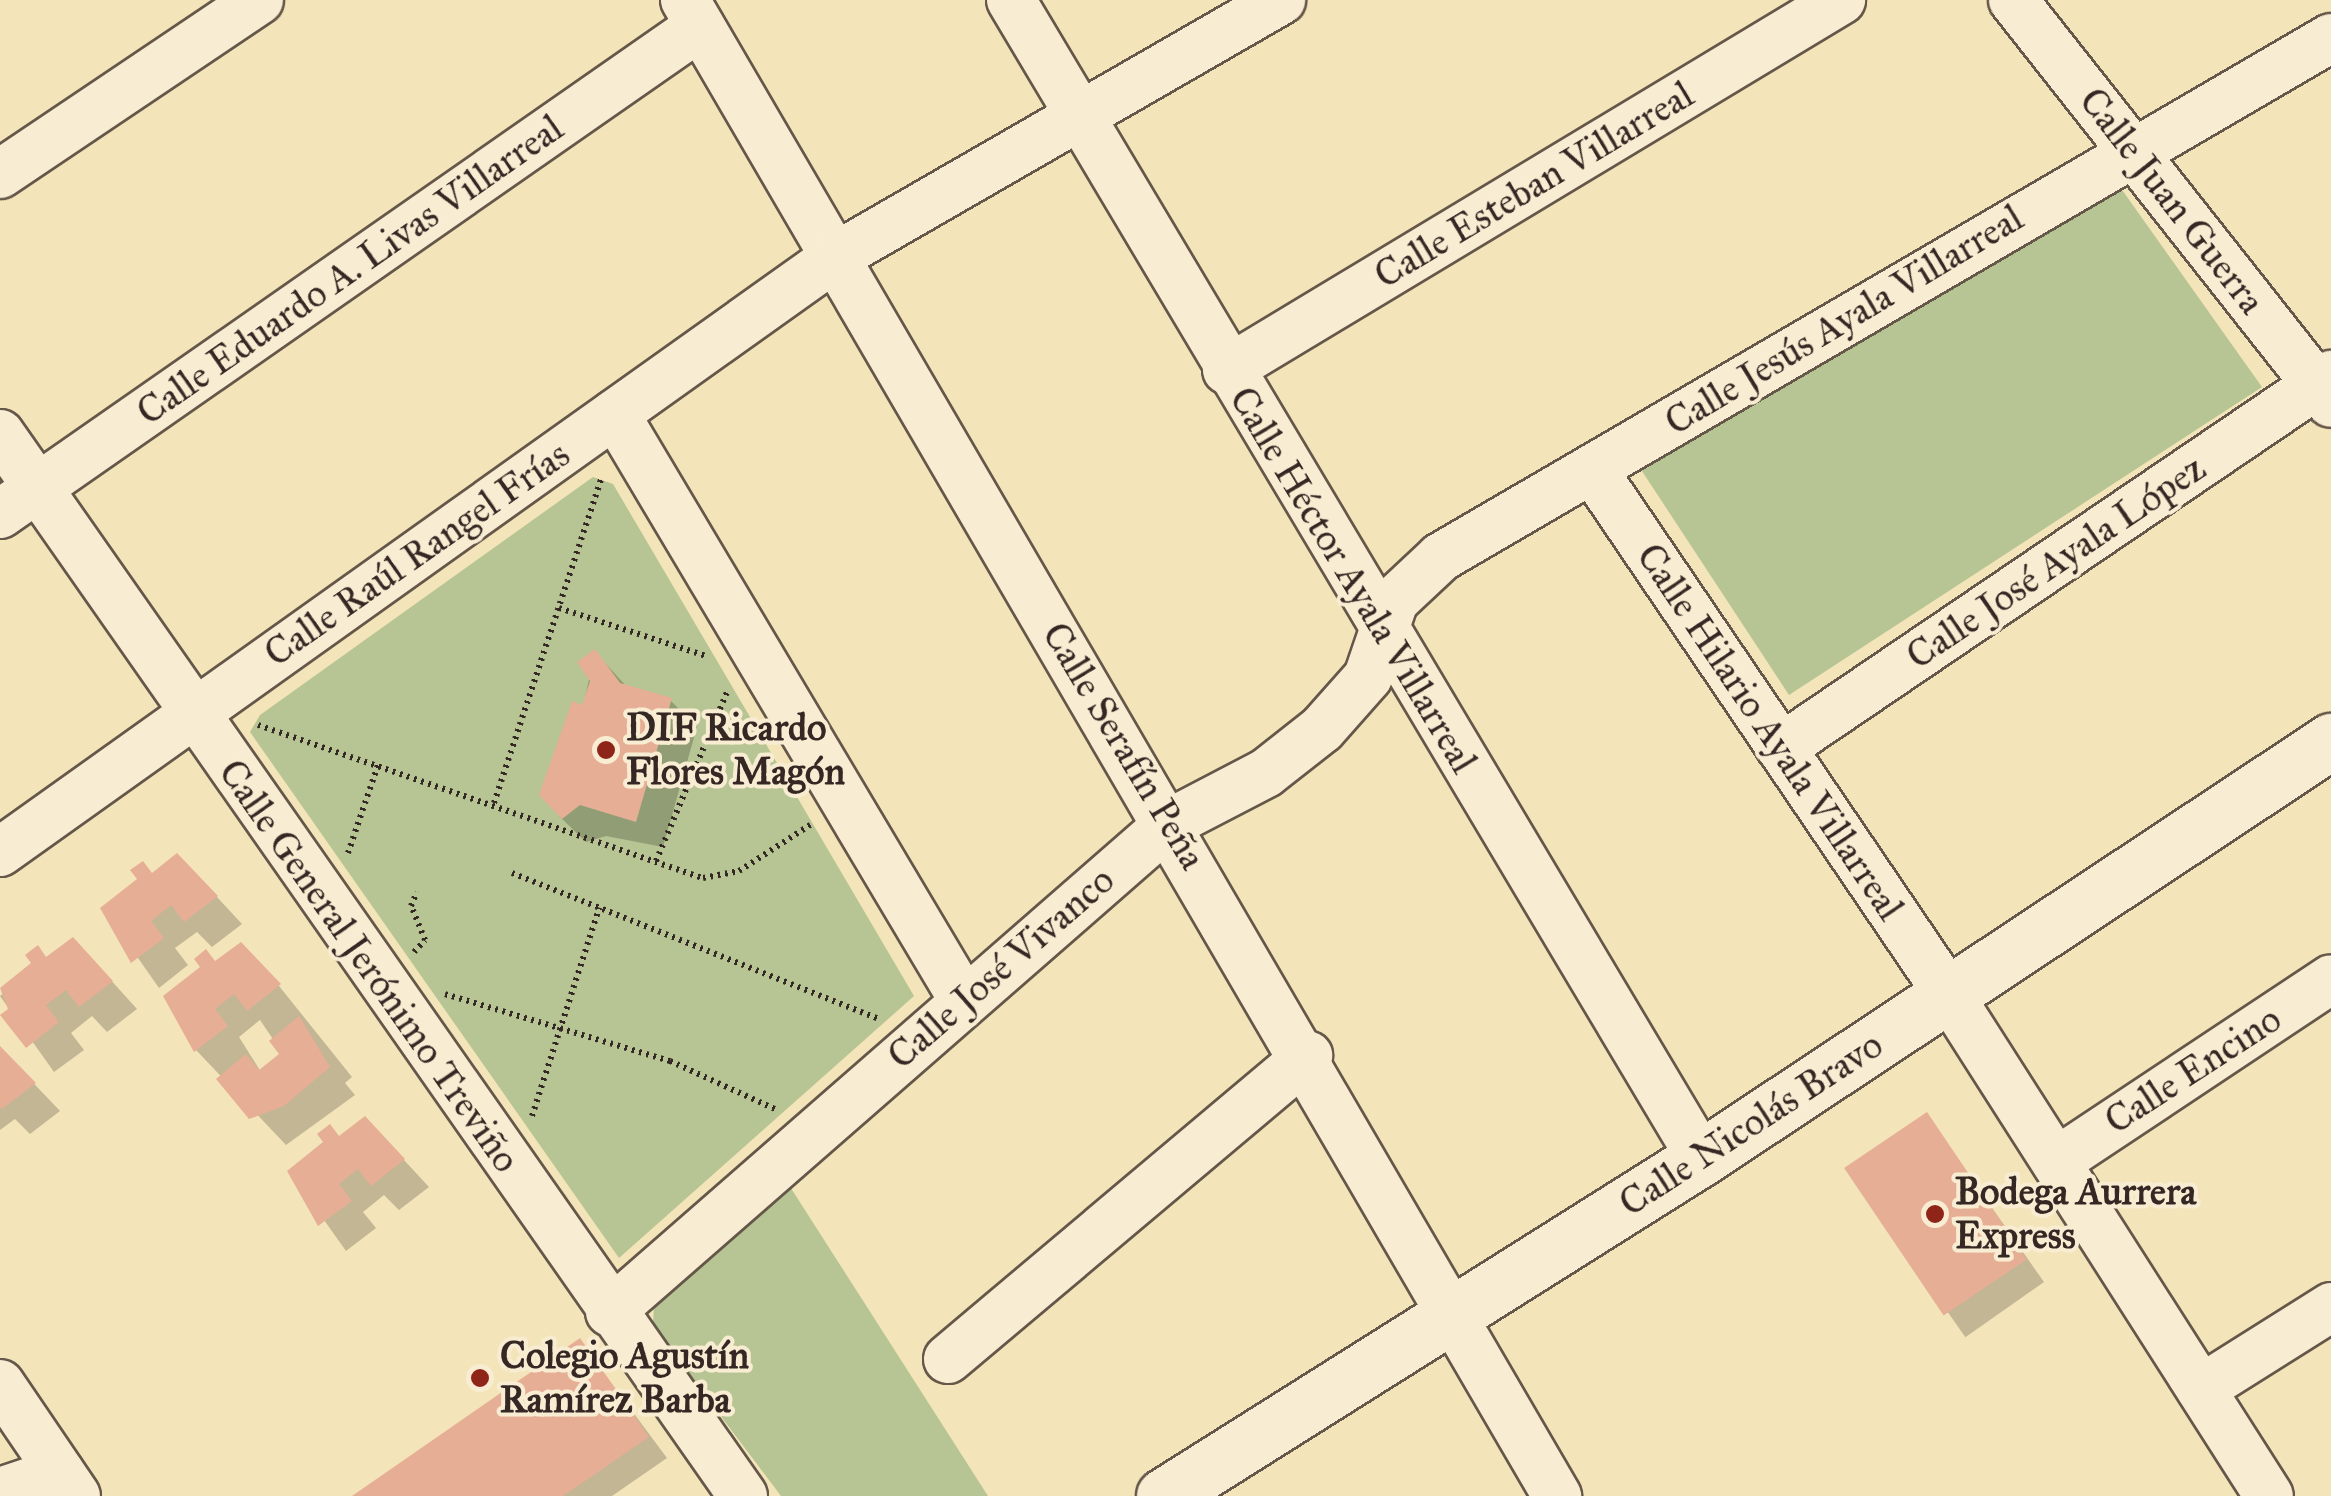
<!DOCTYPE html>
<meta charset="utf-8">
<style>
body{margin:0}
#map{position:relative;width:2331px;height:1496px;overflow:hidden;background:#f4e4b9;font-family:"IM FELL Great Primer",serif}
div>[style]{position:absolute}
.green>*{inset:0;background:#b6c593}
.shadow>*{inset:0;background:#0003;transform-origin:0 0}
.building>*{inset:0;background:#e6ae95;transform-origin:0 0}
.path>*{height:6px;margin-top:-3px;transform-origin:0;background:repeating-linear-gradient(90deg,#352824 0 2.5px,transparent 0 7.5px)}
.roads{filter:drop-shadow(2px 0 #655749) drop-shadow(-2px 0 #655749) drop-shadow(0 2px #655749) drop-shadow(0 -2px #655749)}
.street>*{height:48px;margin:-24px;padding:0 24px;transform-origin:24px;border-radius:24px;background:#f8edd2}
.secondary>*{height:55px;margin:-27.5px;padding:0 27.5px;transform-origin:27.5px;border-radius:27.5px;background:#f8edd2}
.dots>*{width:28px;height:28px;translate:-50% -50%;box-sizing:border-box;border:5px solid #f8edd2;border-radius:50%}
span{translate:-50% -50%;white-space:nowrap;text-align:center;line-height:1.15;-webkit-text-stroke:8px #f8edd2;paint-order:stroke}
.street-label{font-size:38px;color:#352824}
.poi-label{font-size:38px;color:#352824;font-weight:700}
.left{translate:0 -50%;text-align:left}
</style>
<div id="map">
<div class="green">
<div style="clip-path:polygon(2120px 187px,2262px 387px,1789px 695px,1636px 462px)"></div>
<div style="clip-path:polygon(593px 477px,613px 484px,914px 996px,619px 1258px,250px 732px,260px 715px)"></div>
<div style="clip-path:polygon(787px 1182px,988px 1496px,781px 1496px,653px 1326px,654px 1304px)"></div>
</div>
<div class="shadow">
<div style="clip-path:polygon(595px 652px,628px 688px,671px 701px,697px 727px,663px 847px,606px 836px,586px 842px,559px 816px)"></div>
<div style="clip-path:polygon(153px 875px,203px 882px,242px 924px,212px 947px,197px 932px,175px 948px,188px 965px,159px 988px,103px 908px)"></div>
<div style="clip-path:polygon(48px 959px,99px 967px,137px 1009px,107px 1032px,92px 1016px,71px 1033px,84px 1050px,54px 1072px,0 996px)"></div>
<div style="clip-path:polygon(evenodd,216px 963px,267px 971px,352px 1077px,345px 1083px,355px 1095px,286px 1145px,196px 1050px,216px 963px,260px 1020px,283px 1054px,261px 1072px,239px 1037px,260px 1020px)"></div>
<div style="clip-path:polygon(0 1048px,60px 1111px,30px 1134px,15px 1119px,0 1130px)"></div>
<div style="left:1927px;top:1115px;width:204px;height:96px;rotate:55deg"></div>
<div style="clip-path:polygon(340px 1138px,391px 1146px,429px 1187px,399px 1210px,384px 1195px,363px 1212px,376px 1228px,346px 1251px,290px 1172px)"></div>
<div style="clip-path:polygon(580px 1341px,667px 1458px,612px 1496px,356px 1496px)"></div>
</div>
<div class="building">
<div style="clip-path:polygon(595px 649px,620px 683px,672px 698px,636px 822px,580px 805px,562px 819px,539px 795px,572px 701px,582px 705px,590px 681px,577px 662px)"></div>
<div style="clip-path:polygon(177px 853px,218px 896px,184px 922px,171px 905px,151px 921px,164px 938px,131px 963px,100px 908px,137px 879px,130px 870px,143px 861px,152px 873px)"></div>
<div style="clip-path:polygon(73px 937px,113px 981px,79px 1007px,66px 990px,46px 1005px,59px 1022px,26px 1048px,0 1015px,8px 1009px,0 988px,31px 963px,25px 955px,38px 945px,46px 957px)"></div>
<div style="clip-path:polygon(241px 942px,281px 984px,247px 1011px,234px 994px,215px 1009px,228px 1026px,194px 1052px,163px 996px,200px 967px,194px 959px,206px 949px,215px 961px)"></div>
<div style="clip-path:polygon(299px 1016px,330px 1067px,284px 1106px,249px 1119px,216px 1079px,246px 1054px,259px 1070px,279px 1054px,269px 1041px)"></div>
<div style="clip-path:polygon(0 1046px,36px 1083px,2px 1109px,0 1107px)"></div>
<div style="left:1927px;top:1112px;width:178px;height:100px;rotate:56deg"></div>
<div style="clip-path:polygon(365px 1116px,405px 1159px,371px 1186px,358px 1169px,339px 1184px,352px 1201px,318px 1226px,287px 1171px,323px 1142px,317px 1134px,330px 1124px,339px 1136px)"></div>
<div style="clip-path:polygon(580px 1338px,649px 1437px,563px 1496px,352px 1496px)"></div>
</div>
<div class="path">
<div style="left:559px;top:608px;width:155px;rotate:18.1deg"></div>
<div style="left:258px;top:725px;width:471px;rotate:19deg"></div>
<div style="left:703px;top:878px;width:37px;rotate:-11deg"></div>
<div style="left:739px;top:871px;width:85px;rotate:-32.9deg"></div>
<div style="left:494px;top:803px;width:341px;rotate:-71.7deg"></div>
<div style="left:348px;top:853px;width:93px;rotate:-71.2deg"></div>
<div style="left:656px;top:861px;width:186px;rotate:-67.2deg"></div>
<div style="left:512px;top:873px;width:397px;rotate:21.7deg"></div>
<div style="left:414px;top:952px;width:16px;rotate:-47deg"></div>
<div style="left:425px;top:940px;width:37px;rotate:-112deg"></div>
<div style="left:411px;top:906px;width:15px;rotate:-67deg"></div>
<div style="left:445px;top:994px;width:235px;rotate:16.6deg"></div>
<div style="left:670px;top:1061px;width:118px;rotate:24.6deg"></div>
<div style="left:532px;top:1116px;width:219px;rotate:-72.1deg"></div>
</div>
<div class="roads">
<div class="street">
<div style="left:685px;top:0;width:1732px;rotate:59.76deg"></div>
<div style="left:1011px;top:0;width:1348px;rotate:59.21deg"></div>
<div style="left:2013px;top:0;width:513px;rotate:51.72deg"></div>
<div style="left:0;top:174px;width:312px;rotate:-33.9deg"></div>
<div style="left:1227px;top:370px;width:717px;rotate:-31.07deg"></div>
<div style="left:615px;top:414px;width:681px;rotate:59.25deg"></div>
<div style="left:0;top:434px;width:1296px;rotate:55.02deg"></div>
<div style="left:1592px;top:469px;width:636px;rotate:55.83deg"></div>
<div style="left:1949px;top:995px;width:594px;rotate:57.43deg"></div>
<div style="left:0;top:514px;width:853px;rotate:-34.88deg"></div>
<div style="left:1781px;top:748px;width:665px;rotate:-34.14deg"></div>
<div style="left:0;top:852px;width:1025px;rotate:-35.47deg"></div>
<div style="left:835px;top:257px;width:515px;rotate:-29.95deg"></div>
<div style="left:2056px;top:1162px;width:330px;rotate:-33.6deg"></div>
<div style="left:610px;top:1312px;width:743px;rotate:-41.13deg"></div>
<div style="left:1170px;top:823px;width:108px;rotate:-27.5deg"></div>
<div style="left:1266px;top:773px;width:71px;rotate:-38.2deg"></div>
<div style="left:1322px;top:729px;width:69px;rotate:-48.5deg"></div>
<div style="left:1368px;top:677px;width:80px;rotate:-71.1deg"></div>
<div style="left:1394px;top:601px;width:64px;rotate:-43.1deg"></div>
<div style="left:1441px;top:557px;width:1030px;rotate:-30.25deg"></div>
<div style="left:948px;top:1359px;width:471px;rotate:-40.1deg"></div>
<div style="left:0;top:1384px;width:135px;rotate:55.8deg"></div>
<div style="left:2201px;top:1389px;width:154px;rotate:-32.2deg"></div>
<div style="left:0;top:1492px;width:63px;rotate:-18.4deg"></div>
</div>
<div class="secondary">
<div style="left:1164px;top:1496px;width:635px;rotate:-32.19deg"></div>
<div style="left:1701px;top:1158px;width:756px;rotate:-33.5deg"></div>
</div>
</div>
<div class="dots">
<div style="left:606px;top:750px;background:#8f2418"></div>
<div style="left:1935px;top:1214px;background:#8f2418"></div>
<div style="left:480px;top:1378px;background:#8f2418"></div>
</div>
<div class="street-label">
<span style="left:1534px;top:185px;rotate:-31deg">Calle Esteban Villarreal</span>
<span style="left:2172px;top:201px;rotate:52deg">Calle Juan Guerra</span>
<span style="left:350px;top:270px;rotate:-35deg">Calle Eduardo A. Livas Villarreal</span>
<span style="left:1844px;top:320px;rotate:-31deg">Calle Jesús Ayala Villarreal</span>
<span style="left:417px;top:554px;rotate:-35deg">Calle Raúl Rangel Frías</span>
<span style="left:2056px;top:562px;rotate:-34deg">Calle José Ayala López</span>
<span style="left:1353px;top:580px;rotate:59deg">Calle Héctor Ayala Villarreal</span>
<span style="left:1770px;top:732px;rotate:56deg">Calle Hilario Ayala Villarreal</span>
<span style="left:1124px;top:746px;rotate:59deg">Calle Serafín Peña</span>
<span style="left:369px;top:966px;rotate:55deg">Calle General Jerónimo Treviño</span>
<span style="left:1001px;top:968px;rotate:-41deg">Calle José Vivanco</span>
<span style="left:2193px;top:1070px;rotate:-33deg">Calle Encino</span>
<span style="left:1751px;top:1124px;rotate:-33deg">Calle Nicolás Bravo</span>
</div>
<div class="poi-label">
<span class="left" style="left:626px;top:750px">DIF Ricardo<br>Flores Magón</span>
<span class="left" style="left:1955px;top:1214px">Bodega Aurrera<br>Express</span>
<span class="left" style="left:500px;top:1378px">Colegio Agustín<br>Ramírez Barba</span>
</div>
</div>
